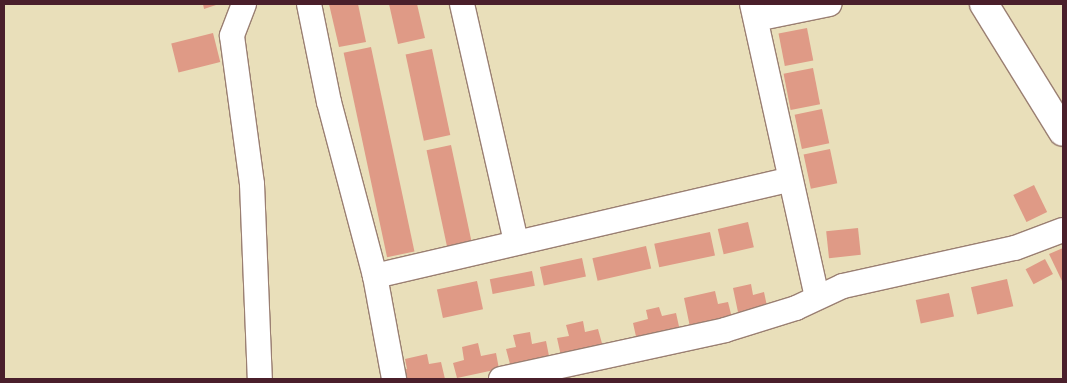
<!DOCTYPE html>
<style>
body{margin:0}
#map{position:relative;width:1067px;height:383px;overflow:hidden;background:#e9dfba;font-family:"IM FELL Double Pica",serif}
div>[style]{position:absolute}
.building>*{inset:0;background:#df9a86;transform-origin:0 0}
.roads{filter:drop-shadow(1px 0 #9a7f72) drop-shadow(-1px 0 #9a7f72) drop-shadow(0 1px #9a7f72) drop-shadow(0 -1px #9a7f72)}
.minor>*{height:24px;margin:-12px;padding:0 12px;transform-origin:12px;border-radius:12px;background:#fff}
.highway>*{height:28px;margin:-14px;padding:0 14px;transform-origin:14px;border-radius:14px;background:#fff}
span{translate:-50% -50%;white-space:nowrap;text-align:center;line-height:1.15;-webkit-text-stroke:4px #fcf5e5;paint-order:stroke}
.frame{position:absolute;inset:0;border:5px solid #4a1f2b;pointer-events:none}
</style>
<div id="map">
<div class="building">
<div style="clip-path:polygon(203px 4px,219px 4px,204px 9px)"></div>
<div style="clip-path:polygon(329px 4px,358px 4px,366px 42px,339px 47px)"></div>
<div style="clip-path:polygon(389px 4px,417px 4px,425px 38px,398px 44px)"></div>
<div style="left:807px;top:28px;width:33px;height:29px;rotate:79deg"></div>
<div style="left:213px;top:33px;width:30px;height:43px;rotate:76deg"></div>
<div style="left:371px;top:47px;width:209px;height:28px;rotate:78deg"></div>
<div style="left:432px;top:49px;width:88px;height:27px;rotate:78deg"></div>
<div style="left:813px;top:68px;width:37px;height:30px;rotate:79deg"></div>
<div style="left:822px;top:109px;width:35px;height:28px;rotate:78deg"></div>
<div style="left:451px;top:145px;width:102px;height:25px;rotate:78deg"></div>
<div style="left:830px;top:149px;width:35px;height:27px;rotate:78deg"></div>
<div style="left:1034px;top:185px;width:30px;height:23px;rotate:64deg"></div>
<div style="left:748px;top:222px;width:26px;height:31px;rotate:77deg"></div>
<div style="left:858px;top:228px;width:27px;height:32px;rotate:84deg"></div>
<div style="left:710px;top:232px;width:24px;height:57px;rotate:78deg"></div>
<div style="left:646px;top:246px;width:23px;height:55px;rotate:77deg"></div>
<div style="clip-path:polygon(1063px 248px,1063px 281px,1062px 281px,1049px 254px)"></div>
<div style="left:582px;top:258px;width:19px;height:43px;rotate:78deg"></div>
<div style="left:1045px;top:259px;width:17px;height:22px;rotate:62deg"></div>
<div style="left:532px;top:271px;width:15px;height:43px;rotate:79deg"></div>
<div style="left:1007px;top:279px;width:28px;height:37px;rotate:77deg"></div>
<div style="left:477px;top:281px;width:29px;height:41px;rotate:78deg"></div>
<div style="clip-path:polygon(751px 284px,753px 295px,764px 292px,768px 311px,739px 317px,733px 288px)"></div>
<div style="clip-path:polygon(715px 291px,718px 304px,728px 302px,732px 318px,690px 327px,684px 298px)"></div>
<div style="left:949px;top:293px;width:24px;height:34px;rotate:78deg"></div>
<div style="clip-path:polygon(659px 307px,662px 316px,676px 313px,680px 331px,637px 341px,633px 323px,648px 319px,646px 310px)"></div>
<div style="clip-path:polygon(583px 321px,585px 332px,598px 329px,603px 347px,561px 356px,557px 338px,569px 336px,566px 325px)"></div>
<div style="clip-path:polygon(530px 332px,532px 344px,546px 341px,549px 356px,510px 364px,506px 349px,516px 347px,513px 335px)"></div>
<div style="clip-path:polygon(478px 343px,481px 356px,496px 353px,499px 369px,457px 378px,453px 363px,464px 360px,462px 347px)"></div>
<div style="clip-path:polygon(427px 354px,429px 364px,441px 362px,445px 379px,401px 379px,399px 371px,407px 369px,405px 359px)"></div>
</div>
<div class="roads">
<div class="minor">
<div style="left:244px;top:4px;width:34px;rotate:111deg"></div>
<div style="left:232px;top:36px;width:149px;rotate:82.3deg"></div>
<div style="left:252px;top:184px;width:195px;rotate:87.7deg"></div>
<div style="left:309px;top:4px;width:100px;rotate:78.5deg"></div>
<div style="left:329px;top:102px;width:180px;rotate:75.2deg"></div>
<div style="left:375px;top:276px;width:105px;rotate:79.5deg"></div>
<div style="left:462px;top:4px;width:244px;rotate:77.2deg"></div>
<div style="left:752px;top:4px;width:300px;rotate:77.5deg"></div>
<div style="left:756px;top:19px;width:75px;rotate:-11.6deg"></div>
<div style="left:375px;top:276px;width:425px;rotate:-13.1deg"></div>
<div style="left:501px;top:379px;width:229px;rotate:-12.3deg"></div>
<div style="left:725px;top:330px;width:74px;rotate:-17.2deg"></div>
<div style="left:796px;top:308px;width:52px;rotate:-25.1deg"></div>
<div style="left:843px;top:286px;width:176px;rotate:-12.5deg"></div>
<div style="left:1015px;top:248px;width:51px;rotate:-20.6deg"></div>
</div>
<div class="highway">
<div style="left:984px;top:4px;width:150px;rotate:58.3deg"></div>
</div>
</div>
<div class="frame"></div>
</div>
